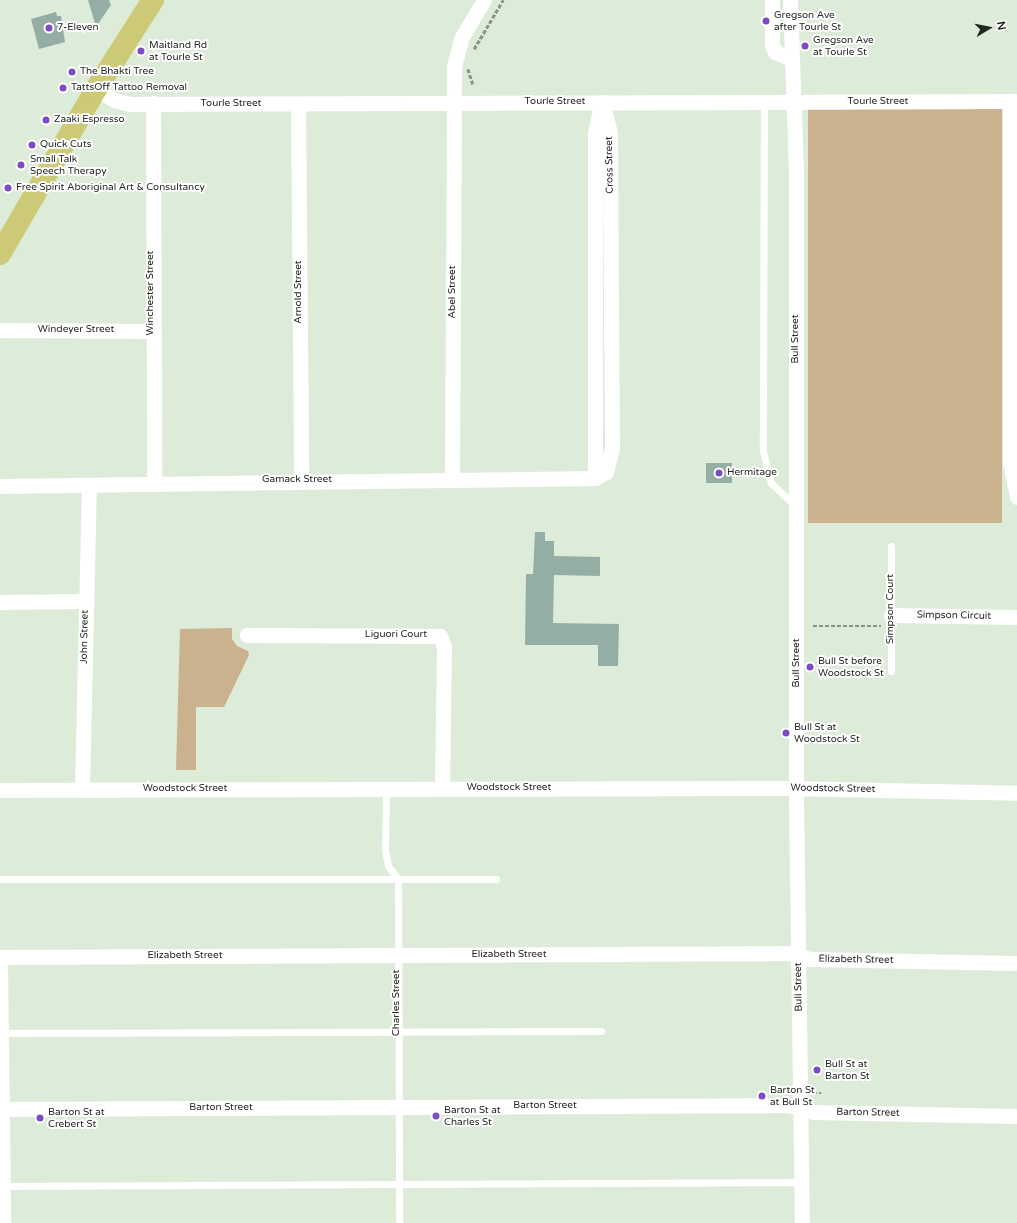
<!DOCTYPE html>
<style>
body{margin:0}
#map{position:relative;width:1017px;height:1223px;overflow:hidden;background:#ddecd9;font-family:"Varela Round",sans-serif}
div>[style]{position:absolute}
.green>*{inset:0;background:#cbb28e;transform-origin:0 0}
.building>*{inset:0;background:#95aea5;transform-origin:0 0}
.path>*{height:2.5px;margin-top:-1.25px;transform-origin:0;background:repeating-linear-gradient(90deg,#899386 0 4px,transparent 0 6px)}
.lane>*{height:7px;margin:-3.5px;padding:0 3.5px;transform-origin:3.5px;border-radius:3.5px;background:#fff}
.street>*{height:15px;margin:-7.5px;padding:0 7.5px;transform-origin:7.5px;border-radius:7.5px;background:#fff}
.primary>*{height:22px;margin:-11px;padding:0 11px;transform-origin:11px;border-radius:11px;background:#ccca77}
.dots>*{width:11px;height:11px;translate:-50% -50%;box-sizing:border-box;border:2px solid #fff;border-radius:50%}
span{translate:-50% -50%;white-space:nowrap;text-align:center;line-height:1.15;-webkit-text-stroke:4px #fff;paint-order:stroke}
.poi-label{font-size:10px;color:#232922}
.left{translate:0 -50%;text-align:left}
.street-label{font-size:10px;color:#232922}
.north{position:absolute;left:969px;top:8px;width:40px;height:40px;-webkit-text-stroke:3px #fff;paint-order:stroke;rotate:80deg;font-size:11px;font-weight:700;line-height:16px;text-align:center;color:#232922}
.north::after{content:'';display:block;margin:auto;width:14px;height:18px;background:#232922;clip-path:polygon(50% 0,100% 100%,50% 72%,0 100%)}
</style>
<div id="map">
<div class="green">
<div style="left:1002px;top:109px;width:414px;height:194px;rotate:90deg"></div>
<div style="clip-path:polygon(232px 628px,232px 639px,237px 646px,248px 651px,249px 655px,224px 707px,196px 707px,196px 770px,176px 770px,180px 629px)"></div>
</div>
<div class="building">
<div style="clip-path:polygon(88px 0,109px 0,111px 5px,96px 27px)"></div>
<div style="clip-path:polygon(56px 12px,57px 16px,61px 16px,65px 42px,39px 49px,31px 19px)"></div>
<div style="left:732px;top:463px;width:20px;height:26px;rotate:90deg"></div>
<div style="clip-path:polygon(535px 532px,545px 532px,545px 541px,554px 541px,554px 556px,600px 557px,600px 576px,554px 575px,553px 623px,619px 624px,618px 666px,598px 666px,598px 645px,525px 645px,526px 574px,533px 574px)"></div>
</div>
<div class="path">
<div style="left:474px;top:49px;width:57px;rotate:-59.4deg"></div>
<div style="left:468px;top:69px;width:16px;rotate:72deg"></div>
<div style="left:813px;top:626px;width:68px"></div>
<div style="left:813px;top:1093px;width:8px"></div>
</div>
<div class="lane">
<div style="left:764px;top:103px;width:348px;rotate:90.2deg"></div>
<div style="left:763px;top:451px;width:33px;rotate:76deg"></div>
<div style="left:771px;top:483px;width:34px;rotate:43deg"></div>
<div style="left:891px;top:546px;width:125px;rotate:90deg"></div>
<div style="left:386px;top:787px;width:63px;rotate:90.9deg"></div>
<div style="left:385px;top:850px;width:16px;rotate:79deg"></div>
<div style="left:388px;top:866px;width:16px;rotate:52deg"></div>
<div style="left:398px;top:879px;width:344px;rotate:89.8deg"></div>
<div style="left:0;top:879px;width:496px"></div>
<div style="left:0;top:1033px;width:601px;rotate:-0.19deg"></div>
<div style="left:3px;top:1186px;width:799px;rotate:-0.29deg"></div>
</div>
<div class="street">
<div style="left:772px;top:0;width:45px;rotate:90deg"></div>
<div style="left:772px;top:45px;width:8px;rotate:67deg"></div>
<div style="left:775px;top:52px;width:17px;rotate:24deg"></div>
<div style="left:790px;top:0;width:175px;rotate:88deg"></div>
<div style="left:796px;top:175px;width:625px;rotate:90deg"></div>
<div style="left:796px;top:800px;width:423px;rotate:89.2deg"></div>
<div style="left:96px;top:89px;width:21px;rotate:31deg"></div>
<div style="left:114px;top:100px;width:16px;rotate:14deg"></div>
<div style="left:130px;top:104px;width:887px;rotate:-0.19deg"></div>
<div style="left:1010px;top:101px;width:362px;rotate:90deg"></div>
<div style="left:1010px;top:463px;width:35px;rotate:78deg"></div>
<div style="left:153px;top:103px;width:380px;rotate:89.8deg"></div>
<div style="left:298px;top:104px;width:376px;rotate:89.5deg"></div>
<div style="left:0;top:330px;width:151px;rotate:0.4deg"></div>
<div style="left:595px;top:478px;width:345px;rotate:-90deg"></div>
<div style="left:595px;top:133px;width:30px;rotate:-78deg"></div>
<div style="left:452px;top:480px;width:414px;rotate:-89.7deg"></div>
<div style="left:454px;top:66px;width:30px;rotate:-75deg"></div>
<div style="left:462px;top:37px;width:43px;rotate:-59.3deg"></div>
<div style="left:0;top:486px;width:595px;rotate:-0.77deg"></div>
<div style="left:595px;top:478px;width:13px;rotate:-29deg"></div>
<div style="left:606px;top:472px;width:25px;rotate:-76deg"></div>
<div style="left:612px;top:448px;width:315px;rotate:-90.4deg"></div>
<div style="left:610px;top:133px;width:32px;rotate:-104deg"></div>
<div style="left:0;top:602px;width:86px;rotate:-0.7deg"></div>
<div style="left:891px;top:615px;width:126px;rotate:0.9deg"></div>
<div style="left:247px;top:635px;width:193px;rotate:0.3deg"></div>
<div style="left:440px;top:636px;width:12px;rotate:70deg"></div>
<div style="left:444px;top:647px;width:141px;rotate:90.8deg"></div>
<div style="left:82px;top:789px;width:304px;rotate:-88.7deg"></div>
<div style="left:0;top:790px;width:785px;rotate:-0.15deg"></div>
<div style="left:785px;top:788px;width:232px;rotate:1.2deg"></div>
<div style="left:0;top:957px;width:788px;rotate:-0.29deg"></div>
<div style="left:788px;top:953px;width:24px;rotate:15deg"></div>
<div style="left:811px;top:959px;width:206px;rotate:1.1deg"></div>
<div style="left:0;top:960px;width:263px;rotate:89.3deg"></div>
<div style="left:0;top:1109px;width:789px;rotate:-0.29deg"></div>
<div style="left:789px;top:1105px;width:26px;rotate:16deg"></div>
<div style="left:814px;top:1112px;width:203px;rotate:1.1deg"></div>
</div>
<div class="primary">
<div style="left:0;top:254px;width:191px;rotate:-59.8deg"></div>
<div style="left:96px;top:89px;width:106px;rotate:-57.4deg"></div>
</div>
<div class="dots">
<div style="left:766px;top:21px;background:#7d4bc3"></div>
<div style="left:49px;top:28px;background:#7d4bc3"></div>
<div style="left:805px;top:46px;background:#7d4bc3"></div>
<div style="left:141px;top:51px;background:#7d4bc3"></div>
<div style="left:72px;top:72px;background:#7d4bc3"></div>
<div style="left:63px;top:88px;background:#7d4bc3"></div>
<div style="left:46px;top:120px;background:#7d4bc3"></div>
<div style="left:32px;top:145px;background:#7d4bc3"></div>
<div style="left:21px;top:165px;background:#7d4bc3"></div>
<div style="left:8px;top:188px;background:#7d4bc3"></div>
<div style="left:719px;top:473px;background:#7d4bc3"></div>
<div style="left:810px;top:667px;background:#7d4bc3"></div>
<div style="left:786px;top:733px;background:#7d4bc3"></div>
<div style="left:817px;top:1070px;background:#7d4bc3"></div>
<div style="left:762px;top:1096px;background:#7d4bc3"></div>
<div style="left:436px;top:1116px;background:#7d4bc3"></div>
<div style="left:40px;top:1118px;background:#7d4bc3"></div>
</div>
<div class="poi-label">
<span class="left" style="left:774px;top:21px">Gregson Ave<br>after Tourle St</span>
<span class="left" style="left:57px;top:28px">7-Eleven</span>
<span class="left" style="left:813px;top:46px">Gregson Ave<br>at Tourle St</span>
<span class="left" style="left:149px;top:51px">Maitland Rd<br>at Tourle St</span>
<span class="left" style="left:80px;top:72px">The Bhakti Tree</span>
<span class="left" style="left:71px;top:88px">TattsOff Tattoo Removal</span>
<span class="left" style="left:54px;top:120px">Zaaki Espresso</span>
<span class="left" style="left:40px;top:145px">Quick Cuts</span>
<span class="left" style="left:30px;top:165px">Small Talk<br>Speech Therapy</span>
<span class="left" style="left:16px;top:188px">Free Spirit Aboriginal Art &amp; Consultancy</span>
<span class="left" style="left:727px;top:473px">Hermitage</span>
<span class="left" style="left:818px;top:667px">Bull St before<br>Woodstock St</span>
<span class="left" style="left:794px;top:733px">Bull St at<br>Woodstock St</span>
<span class="left" style="left:825px;top:1070px">Bull St at<br>Barton St</span>
<span class="left" style="left:770px;top:1096px">Barton St<br>at Bull St</span>
<span class="left" style="left:444px;top:1116px">Barton St at<br>Charles St</span>
<span class="left" style="left:48px;top:1118px">Barton St at<br>Crebert St</span>
</div>
<div class="street-label">
<span style="left:555px;top:102px">Tourle Street</span>
<span style="left:878px;top:102px">Tourle Street</span>
<span style="left:231px;top:104px">Tourle Street</span>
<span style="left:610px;top:165px;rotate:-91deg">Cross Street</span>
<span style="left:299px;top:292px;rotate:-90deg">Arnold Street</span>
<span style="left:453px;top:292px;rotate:-90deg">Abel Street</span>
<span style="left:151px;top:293px;rotate:-90deg">Winchester Street</span>
<span style="left:76px;top:330px">Windeyer Street</span>
<span style="left:796px;top:339px;rotate:-90deg">Bull Street</span>
<span style="left:297px;top:480px">Gamack Street</span>
<span style="left:891px;top:609px;rotate:-90deg">Simpson Court</span>
<span style="left:954px;top:616px;rotate:1deg">Simpson Circuit</span>
<span style="left:396px;top:635px">Liguori Court</span>
<span style="left:85px;top:637px;rotate:-89deg">John Street</span>
<span style="left:797px;top:663px;rotate:-90deg">Bull Street</span>
<span style="left:509px;top:788px">Woodstock Street</span>
<span style="left:185px;top:789px">Woodstock Street</span>
<span style="left:833px;top:789px;rotate:1deg">Woodstock Street</span>
<span style="left:509px;top:955px">Elizabeth Street</span>
<span style="left:185px;top:956px">Elizabeth Street</span>
<span style="left:856px;top:960px;rotate:1deg">Elizabeth Street</span>
<span style="left:799px;top:987px;rotate:-91deg">Bull Street</span>
<span style="left:397px;top:1003px;rotate:-90deg">Charles Street</span>
<span style="left:545px;top:1106px">Barton Street</span>
<span style="left:221px;top:1108px">Barton Street</span>
<span style="left:868px;top:1113px;rotate:1deg">Barton Street</span>
</div>
<div class="north">N</div>
</div>
